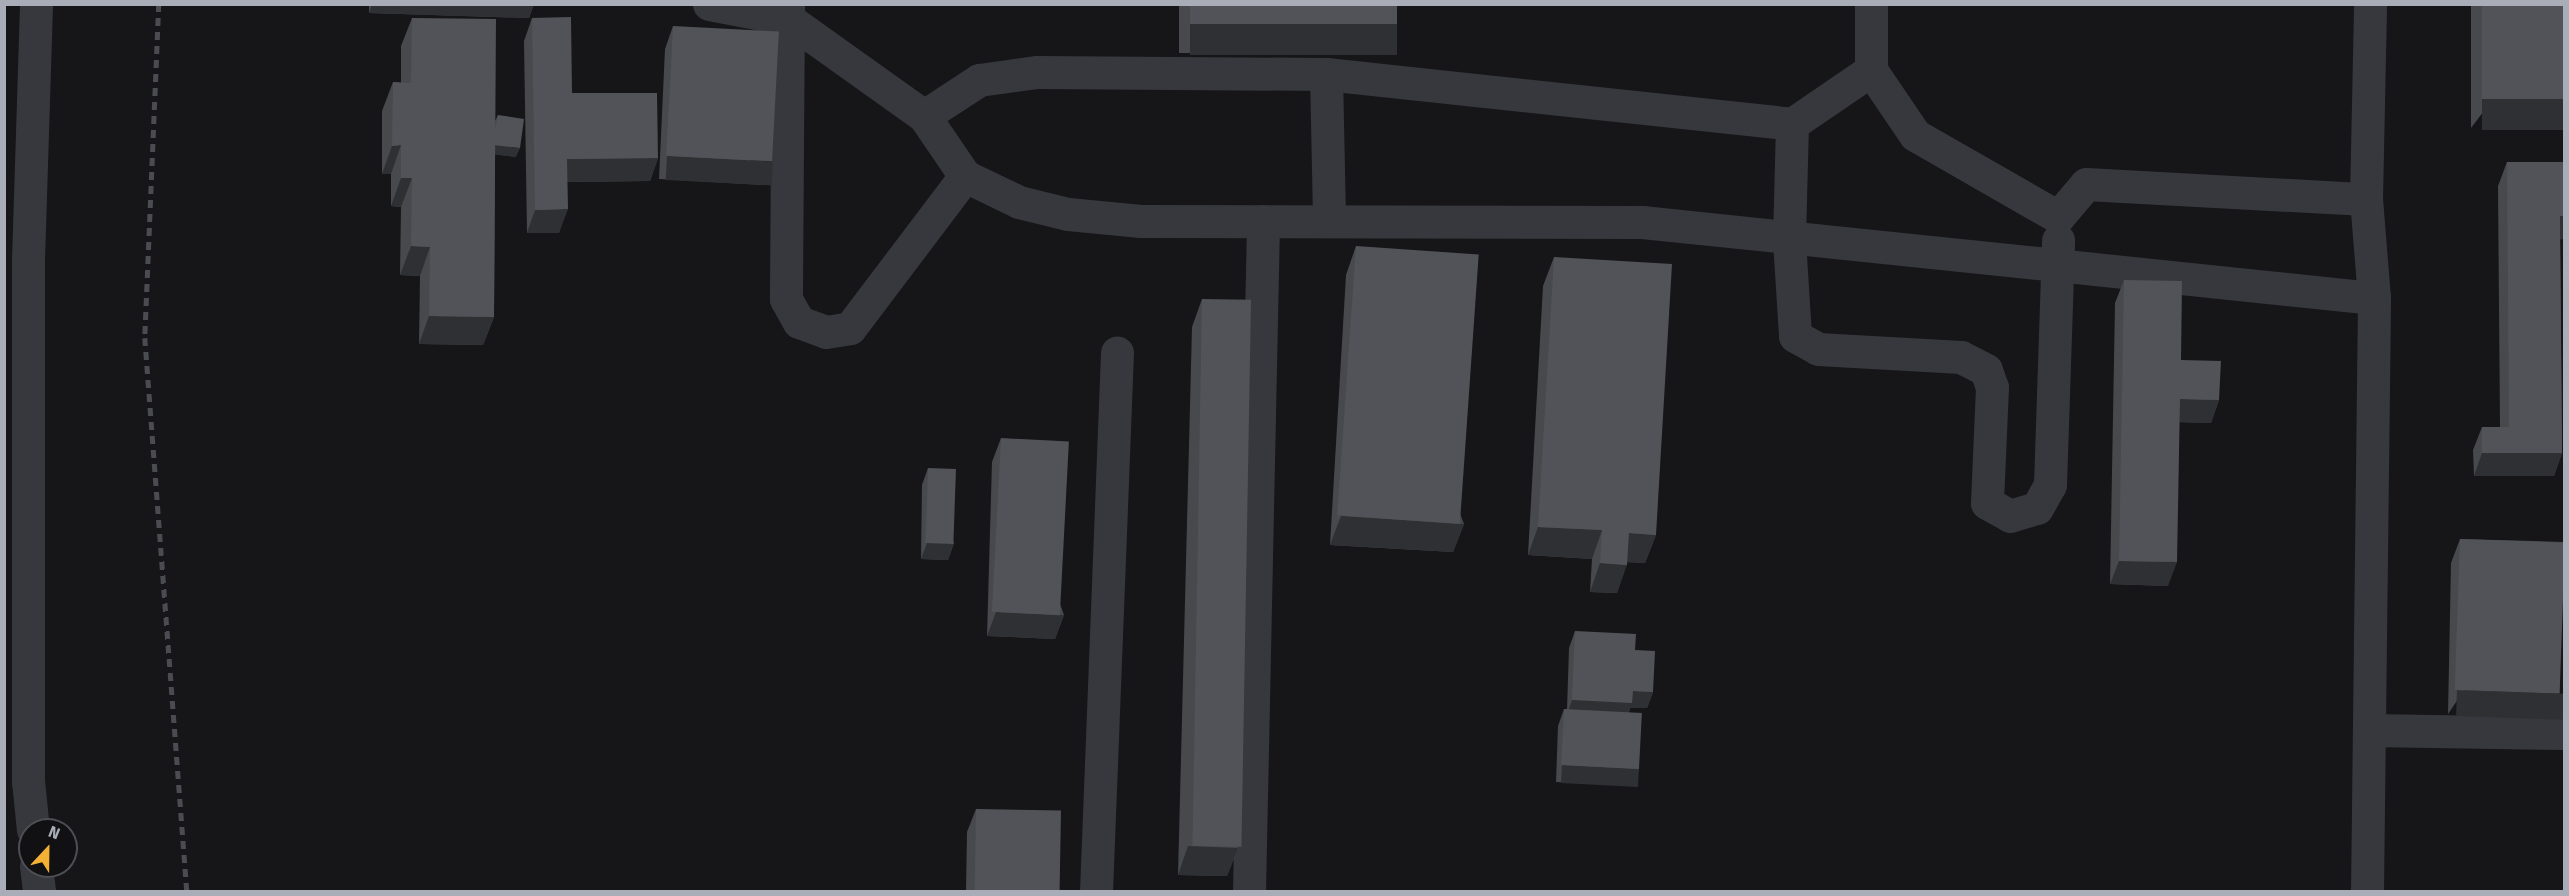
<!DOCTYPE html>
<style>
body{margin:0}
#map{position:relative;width:2569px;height:896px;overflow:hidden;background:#161618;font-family:"Fira Sans",sans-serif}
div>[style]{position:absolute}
.minor>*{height:33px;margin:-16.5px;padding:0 16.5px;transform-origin:16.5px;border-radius:16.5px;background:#37383d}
.rail>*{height:4.5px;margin-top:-2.25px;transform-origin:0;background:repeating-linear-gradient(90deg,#4a4c52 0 8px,transparent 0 14px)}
.wall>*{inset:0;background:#47494d;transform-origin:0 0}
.shaded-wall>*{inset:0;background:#2f3033;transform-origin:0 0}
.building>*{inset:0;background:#525359;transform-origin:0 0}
span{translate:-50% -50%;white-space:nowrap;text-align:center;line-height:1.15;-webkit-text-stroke:6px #111113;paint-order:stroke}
.frame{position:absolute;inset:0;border:6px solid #a8adb8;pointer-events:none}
.north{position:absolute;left:18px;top:818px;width:60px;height:60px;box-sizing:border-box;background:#111113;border:2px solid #4d4f55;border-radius:50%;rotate:22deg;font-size:16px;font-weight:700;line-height:24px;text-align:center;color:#a8adb8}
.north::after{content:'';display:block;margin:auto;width:21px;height:27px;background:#f2b134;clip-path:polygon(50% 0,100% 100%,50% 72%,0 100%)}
</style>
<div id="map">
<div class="minor">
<div style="left:709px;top:4px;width:80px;rotate:10.8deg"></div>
<div style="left:788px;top:19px;width:167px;rotate:35.5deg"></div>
<div style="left:924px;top:116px;width:73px;rotate:55.7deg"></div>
<div style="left:965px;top:176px;width:60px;rotate:25.7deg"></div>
<div style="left:1019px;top:202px;width:50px;rotate:13.8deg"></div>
<div style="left:1068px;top:214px;width:73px;rotate:5.5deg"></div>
<div style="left:1141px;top:221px;width:501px;rotate:0.11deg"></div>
<div style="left:1642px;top:222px;width:736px;rotate:5.93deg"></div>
<div style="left:788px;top:4px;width:295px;rotate:90.4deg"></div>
<div style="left:786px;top:299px;width:26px;rotate:61deg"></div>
<div style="left:799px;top:322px;width:29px;rotate:20deg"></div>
<div style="left:826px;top:332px;width:24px;rotate:-9deg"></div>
<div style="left:850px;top:328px;width:191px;rotate:-52.9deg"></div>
<div style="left:1871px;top:70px;width:66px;rotate:-90deg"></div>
<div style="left:1326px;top:74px;width:147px;rotate:88.8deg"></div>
<div style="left:924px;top:116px;width:66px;rotate:-33.2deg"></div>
<div style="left:979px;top:80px;width:59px;rotate:-7.9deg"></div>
<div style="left:1037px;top:72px;width:289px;rotate:0.4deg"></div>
<div style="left:1326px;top:74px;width:469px;rotate:6.1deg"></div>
<div style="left:1792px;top:124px;width:96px;rotate:-34.4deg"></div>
<div style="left:1871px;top:70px;width:78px;rotate:55.9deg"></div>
<div style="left:1915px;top:135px;width:165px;rotate:29.8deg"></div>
<div style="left:2058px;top:217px;width:43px;rotate:-49.7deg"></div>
<div style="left:2086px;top:184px;width:280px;rotate:3.1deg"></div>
<div style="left:1792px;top:124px;width:116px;rotate:91.5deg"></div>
<div style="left:1789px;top:240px;width:96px;rotate:86.4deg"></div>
<div style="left:1795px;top:336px;width:26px;rotate:29deg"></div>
<div style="left:1818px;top:349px;width:143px;rotate:3.2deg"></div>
<div style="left:1961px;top:357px;width:28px;rotate:27deg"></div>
<div style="left:1986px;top:370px;width:18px;rotate:71deg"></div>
<div style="left:1992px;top:387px;width:116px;rotate:92.5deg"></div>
<div style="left:1987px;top:503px;width:26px;rotate:29deg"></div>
<div style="left:2010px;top:516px;width:28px;rotate:-17deg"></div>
<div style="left:2037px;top:508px;width:26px;rotate:-61deg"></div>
<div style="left:2050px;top:485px;width:245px;rotate:-88.1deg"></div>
<div style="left:2369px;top:730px;width:195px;rotate:0.9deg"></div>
<div style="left:33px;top:830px;width:49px;rotate:-95.8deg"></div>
<div style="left:28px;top:781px;width:521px;rotate:-90deg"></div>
<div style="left:28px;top:260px;width:256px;rotate:-88.2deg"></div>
<div style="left:36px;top:866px;width:26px;rotate:83deg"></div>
<div style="left:1096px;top:892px;width:540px;rotate:-87.77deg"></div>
<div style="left:1249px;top:892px;width:671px;rotate:-88.8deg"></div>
<div style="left:2367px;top:892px;width:594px;rotate:-89.32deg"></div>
<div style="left:2374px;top:298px;width:99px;rotate:-94.6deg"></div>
<div style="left:2366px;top:199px;width:195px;rotate:-88.8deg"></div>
</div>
<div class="rail">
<div style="left:159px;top:4px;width:334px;rotate:92.4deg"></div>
<div style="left:145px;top:338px;width:556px;rotate:85.66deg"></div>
</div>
<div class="wall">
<div style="clip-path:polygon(369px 4px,534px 4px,529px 18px,369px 13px)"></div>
<div style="left:1179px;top:4px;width:218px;height:49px"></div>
<div style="clip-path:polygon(2471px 4px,2565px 4px,2471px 128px)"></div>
<div style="clip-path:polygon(412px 18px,495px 121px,498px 115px,516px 157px,495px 154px,494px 317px,483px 345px,419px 344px,420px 276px,400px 275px,401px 207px,391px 206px,391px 174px,382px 174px,382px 111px,393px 82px,401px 83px,401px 46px)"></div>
<div style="clip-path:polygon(532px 18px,572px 93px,658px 158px,650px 181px,567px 182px,559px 233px,527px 233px,524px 41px)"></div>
<div style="clip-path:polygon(673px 26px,764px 185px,659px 179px,665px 49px)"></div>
<div style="clip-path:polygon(2507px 162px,2565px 239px,2560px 239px,2562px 453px,2554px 476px,2474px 476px,2473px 450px,2482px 427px,2500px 427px,2498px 186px)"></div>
<div style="clip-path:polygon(1356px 246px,1464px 524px,1453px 552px,1330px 545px,1346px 275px)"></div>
<div style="clip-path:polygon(1554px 257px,1656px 535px,1645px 563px,1627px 562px,1617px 593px,1590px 592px,1592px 559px,1528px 555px,1543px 286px)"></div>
<div style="clip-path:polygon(2124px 280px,2181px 360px,2219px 400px,2211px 423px,2179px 422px,2168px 586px,2110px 584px,2115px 303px)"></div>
<div style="clip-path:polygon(1202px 299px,1238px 848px,1227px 876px,1178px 875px,1192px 327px)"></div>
<div style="clip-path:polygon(1001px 438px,1064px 615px,1055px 639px,987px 636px,992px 462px)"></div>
<div style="clip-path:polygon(928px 468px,954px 543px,948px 560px,921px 559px,922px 485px)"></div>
<div style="clip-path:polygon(2460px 539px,2565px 542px,2448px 714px,2451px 563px)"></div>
<div style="clip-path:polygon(1575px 631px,1635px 650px,1653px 692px,1647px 708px,1630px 708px,1629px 712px,1639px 769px,1633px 786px,1556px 782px,1558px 726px,1564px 709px,1567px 709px,1569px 648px)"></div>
<div style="clip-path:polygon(976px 809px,1059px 891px,966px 891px,967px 832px)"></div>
</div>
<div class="shaded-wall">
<div style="clip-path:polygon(372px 4px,534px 4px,529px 18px,369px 13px)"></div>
<div style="left:1190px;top:24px;width:207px;height:31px"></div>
<div style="left:2482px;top:99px;width:83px;height:31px"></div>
<div style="clip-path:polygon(401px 145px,391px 174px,382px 174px,392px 146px)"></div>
<div style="clip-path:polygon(493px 145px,520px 148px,516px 157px,490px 154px)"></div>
<div style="left:667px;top:156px;width:106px;height:24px;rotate:3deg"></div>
<div style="clip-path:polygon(658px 158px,650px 181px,558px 182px,567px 159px)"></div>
<div style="clip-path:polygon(401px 178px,412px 178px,401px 207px,391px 206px)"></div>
<div style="clip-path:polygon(568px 209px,559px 233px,527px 233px,535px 210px)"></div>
<div style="clip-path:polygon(2560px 216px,2565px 216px,2565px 239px,2551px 240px)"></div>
<div style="clip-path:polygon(411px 246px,430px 247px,420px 276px,400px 275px)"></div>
<div style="clip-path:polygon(429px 316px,494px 317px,483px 345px,419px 344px)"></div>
<div style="clip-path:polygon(2180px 399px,2219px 400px,2211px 423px,2171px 422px)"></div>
<div style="clip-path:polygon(2482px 453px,2562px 453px,2554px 476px,2474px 476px)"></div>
<div style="clip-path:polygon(1341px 516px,1464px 524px,1453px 552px,1330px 545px)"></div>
<div style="clip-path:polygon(1538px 527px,1602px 530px,1592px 559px,1528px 555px)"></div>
<div style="clip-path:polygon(1629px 533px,1656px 535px,1645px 563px,1619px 562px)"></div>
<div style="clip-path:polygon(927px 543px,954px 543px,948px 560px,921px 559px)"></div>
<div style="clip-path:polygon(2119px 561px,2177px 562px,2168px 586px,2110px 584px)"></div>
<div style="clip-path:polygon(1600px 563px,1627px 565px,1617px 593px,1590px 592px)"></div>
<div style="clip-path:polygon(996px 612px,1064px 615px,1055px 639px,987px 636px)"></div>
<div style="left:2457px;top:690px;width:108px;height:26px;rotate:2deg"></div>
<div style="clip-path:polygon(1633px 691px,1653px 692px,1647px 708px,1630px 708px,1626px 719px,1566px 717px,1572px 700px)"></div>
<div style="left:1562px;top:765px;width:77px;height:18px;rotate:3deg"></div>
<div style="clip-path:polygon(1188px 846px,1238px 848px,1227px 876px,1178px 875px)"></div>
</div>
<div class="building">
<div style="left:1190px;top:4px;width:207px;height:20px"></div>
<div style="left:2482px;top:4px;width:83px;height:95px"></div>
<div style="clip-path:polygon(571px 17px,572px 93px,657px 93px,658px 158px,567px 159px,568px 209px,535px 210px,532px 18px)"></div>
<div style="clip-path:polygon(412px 18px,496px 19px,494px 317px,429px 316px,430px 247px,411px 246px,412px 178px,401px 178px,401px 145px,392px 146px,393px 82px,411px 83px)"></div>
<div style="left:673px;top:26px;width:106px;height:130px;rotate:3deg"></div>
<div style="clip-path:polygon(498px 115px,524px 119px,520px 148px,495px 145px,495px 131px)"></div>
<div style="clip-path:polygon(2507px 162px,2565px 162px,2565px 216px,2560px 216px,2562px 453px,2482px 453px,2482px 427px,2509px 427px)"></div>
<div style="left:1356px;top:246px;width:123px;height:270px;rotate:4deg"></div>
<div style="clip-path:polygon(1554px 257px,1672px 264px,1656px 535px,1629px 533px,1627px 565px,1600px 563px,1602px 530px,1538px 527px)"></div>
<div style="clip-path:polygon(2124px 280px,2182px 281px,2181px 360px,2221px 361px,2219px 400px,2180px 399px,2177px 562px,2119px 561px)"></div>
<div style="left:1202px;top:299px;width:49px;height:547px;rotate:1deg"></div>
<div style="left:1001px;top:438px;width:68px;height:174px;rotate:3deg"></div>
<div style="left:928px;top:468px;width:28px;height:75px;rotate:2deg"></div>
<div style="left:2460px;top:539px;width:105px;height:151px;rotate:2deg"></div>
<div style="clip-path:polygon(1575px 631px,1636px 634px,1635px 650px,1655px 651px,1653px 692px,1633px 691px,1632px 703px,1572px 700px)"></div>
<div style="left:1564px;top:709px;width:78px;height:56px;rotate:3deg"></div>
<div style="left:976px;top:809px;width:85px;height:82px;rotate:1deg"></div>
</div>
<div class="frame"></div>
<div class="north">N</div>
</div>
